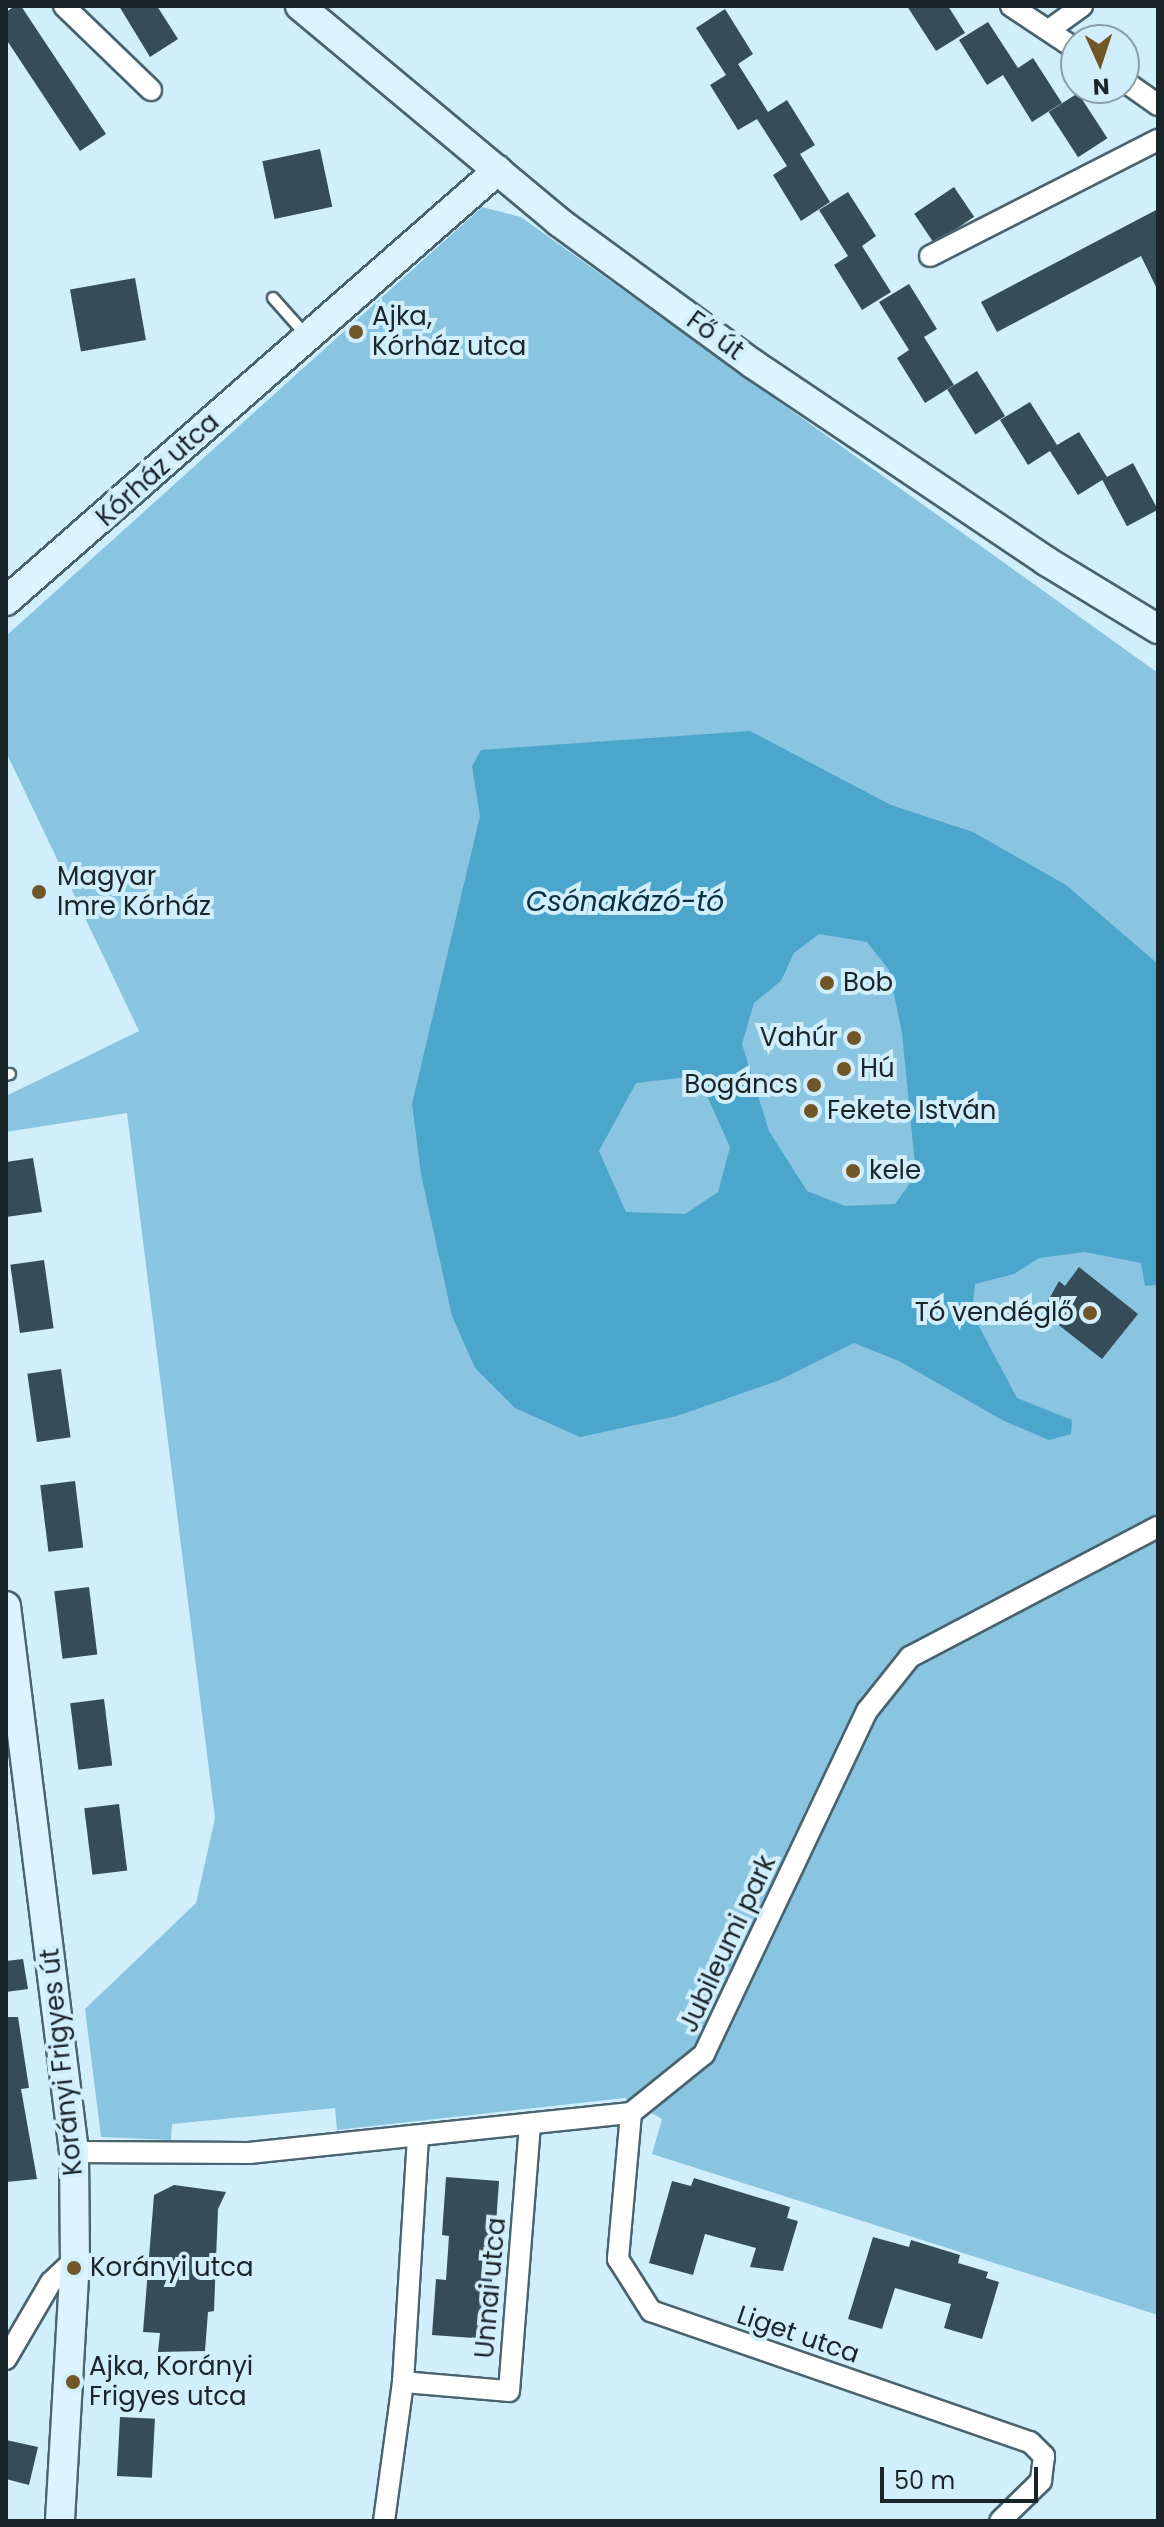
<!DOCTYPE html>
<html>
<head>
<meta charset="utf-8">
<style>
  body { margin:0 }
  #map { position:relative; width:1164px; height:2527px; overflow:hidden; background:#d1eefc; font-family:Poppins,sans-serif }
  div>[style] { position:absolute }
  .green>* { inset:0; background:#89c5e0 }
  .water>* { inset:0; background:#4ca5cb }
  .building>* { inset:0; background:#344d59; transform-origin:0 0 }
  .roads { filter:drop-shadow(2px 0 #49636f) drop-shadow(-2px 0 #49636f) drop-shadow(0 2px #49636f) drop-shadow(0 -2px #49636f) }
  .service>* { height:10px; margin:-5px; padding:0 5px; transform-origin:5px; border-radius:5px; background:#fff }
  .minor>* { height:20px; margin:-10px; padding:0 10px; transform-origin:10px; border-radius:10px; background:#fff }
  .secondary>* { height:28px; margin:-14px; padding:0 14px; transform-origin:14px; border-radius:14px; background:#dbf4ff }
  .dots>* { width:22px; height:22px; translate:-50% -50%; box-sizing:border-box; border:4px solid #d1eefc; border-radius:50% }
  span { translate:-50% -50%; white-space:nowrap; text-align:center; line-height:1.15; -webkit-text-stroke:8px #d1eefc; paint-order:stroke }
  .poi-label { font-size:26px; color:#1a252a }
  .left { translate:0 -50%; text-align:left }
  .right { translate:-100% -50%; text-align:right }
  .street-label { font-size:26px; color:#1a252a }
  .water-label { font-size:28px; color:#073141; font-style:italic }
  .frame { position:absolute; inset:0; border:8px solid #1a252a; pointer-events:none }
  .north { position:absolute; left:1060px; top:24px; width:80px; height:80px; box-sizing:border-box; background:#d1eefc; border:2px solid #889ea8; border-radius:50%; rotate:177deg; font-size:22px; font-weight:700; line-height:32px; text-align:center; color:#1a252a }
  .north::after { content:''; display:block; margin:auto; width:28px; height:36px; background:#715628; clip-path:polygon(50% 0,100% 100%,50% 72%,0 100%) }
  .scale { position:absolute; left:880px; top:2467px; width:158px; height:36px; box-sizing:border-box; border:4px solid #1a252a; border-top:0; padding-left:10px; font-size:24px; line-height:28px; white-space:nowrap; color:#1a252a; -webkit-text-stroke:6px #d1eefc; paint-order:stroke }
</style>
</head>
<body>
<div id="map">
  <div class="green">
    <div style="clip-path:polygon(482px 207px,521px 217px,1158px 673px,1158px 2315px,652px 2154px,662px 2119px,625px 2098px,337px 2130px,335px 2108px,172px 2124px,171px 2140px,101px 2137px,85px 2009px,196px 1903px,215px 1818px,127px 1113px,6px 1132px,6px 1096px,139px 1031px,6px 752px,6px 636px)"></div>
  </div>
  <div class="water">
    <div style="clip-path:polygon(evenodd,750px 731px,891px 805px,973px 832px,1066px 885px,1158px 964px,1158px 1285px,1145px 1286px,1141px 1263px,1085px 1252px,1039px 1258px,1014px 1274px,975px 1284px,972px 1313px,1017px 1398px,1072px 1420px,1071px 1434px,1049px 1440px,1004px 1421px,899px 1361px,854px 1343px,780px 1380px,677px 1416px,580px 1437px,515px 1408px,475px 1368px,452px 1316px,421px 1174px,412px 1104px,480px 816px,472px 766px,481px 750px,750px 731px,819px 934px,867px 942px,889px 970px,902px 1033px,916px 1175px,895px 1204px,845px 1206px,807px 1191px,769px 1131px,742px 1044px,754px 1003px,781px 981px,794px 953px,819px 934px,750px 731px,688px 1077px,708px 1098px,730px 1147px,718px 1192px,685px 1214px,626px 1212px,599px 1151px,636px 1083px,688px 1077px)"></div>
  </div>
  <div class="building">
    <div style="clip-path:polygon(15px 6px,21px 6px,106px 134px,80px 151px,6px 39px,6px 12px)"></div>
    <div style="clip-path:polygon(119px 6px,157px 6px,178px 39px,150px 57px)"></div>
    <div style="clip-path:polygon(907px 6px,948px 6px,965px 33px,936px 51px)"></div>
    <div style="clip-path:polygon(725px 9px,753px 54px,738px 64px,768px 112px,787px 100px,815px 145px,800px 154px,830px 202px,801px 221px,773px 175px,787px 166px,757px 119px,738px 130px,710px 85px,726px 75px,696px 28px)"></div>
    <div style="clip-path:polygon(988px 22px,1018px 68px,1033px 58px,1062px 103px,1032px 122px,1003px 75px,987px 85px,959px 40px)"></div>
    <div style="left:1078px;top:93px;width:54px;height:35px;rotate:57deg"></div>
    <div style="left:320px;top:149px;width:59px;height:59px;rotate:78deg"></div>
    <div style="left:954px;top:187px;width:36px;height:48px;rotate:56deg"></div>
    <div style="clip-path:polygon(848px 192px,876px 236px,862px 246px,891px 292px,862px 310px,834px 265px,848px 256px,819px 210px)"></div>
    <div style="clip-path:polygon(1158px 209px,1158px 291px,1141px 256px,997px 332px,981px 302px)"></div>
    <div style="left:135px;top:278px;width:63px;height:66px;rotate:80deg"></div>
    <div style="clip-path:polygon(909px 284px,937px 329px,924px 337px,954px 385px,925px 403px,897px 358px,909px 350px,879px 302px)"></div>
    <div style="left:977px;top:371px;width:53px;height:35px;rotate:58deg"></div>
    <div style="clip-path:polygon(1030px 402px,1057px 445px,1079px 432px,1107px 477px,1078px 495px,1050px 451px,1028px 465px,1000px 420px)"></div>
    <div style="left:1133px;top:463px;width:53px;height:35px;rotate:62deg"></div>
    <div style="clip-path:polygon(33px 1158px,42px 1212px,6px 1217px,6px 1162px)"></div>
    <div style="left:44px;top:1260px;width:69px;height:34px;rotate:82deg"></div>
    <div style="clip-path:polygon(1079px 1267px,1138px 1314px,1102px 1359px,1042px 1312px,1059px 1281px,1065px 1286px)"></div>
    <div style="left:61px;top:1369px;width:69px;height:34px;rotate:82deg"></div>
    <div style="left:75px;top:1481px;width:67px;height:35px;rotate:83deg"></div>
    <div style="left:89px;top:1587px;width:68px;height:35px;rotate:83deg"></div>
    <div style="left:104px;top:1699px;width:67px;height:34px;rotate:83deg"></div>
    <div style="left:119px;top:1804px;width:67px;height:35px;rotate:83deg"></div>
    <div style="clip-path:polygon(23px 1959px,28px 1989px,6px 1992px,6px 1961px)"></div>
    <div style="clip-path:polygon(6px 2017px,18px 2017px,29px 2088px,21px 2089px,37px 2179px,6px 2182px)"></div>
    <div style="clip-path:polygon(446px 2177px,499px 2181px,488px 2339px,432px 2335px,436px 2279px,446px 2280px,449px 2236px,442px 2235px)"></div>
    <div style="clip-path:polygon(694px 2178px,790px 2207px,787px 2218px,798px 2221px,783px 2271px,750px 2267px,756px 2248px,705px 2234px,693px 2275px,649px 2263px,672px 2181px,691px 2186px)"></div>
    <div style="clip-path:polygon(174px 2185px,226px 2192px,218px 2209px,214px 2311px,208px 2312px,205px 2351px,158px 2352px,160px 2333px,143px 2332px,154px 2195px)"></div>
    <div style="clip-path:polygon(873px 2237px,909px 2247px,911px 2240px,960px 2255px,958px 2263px,988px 2272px,986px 2278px,999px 2282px,982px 2339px,944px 2328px,951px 2304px,895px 2288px,882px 2329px,848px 2319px)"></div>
    <div style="left:120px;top:2417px;width:35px;height:59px;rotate:3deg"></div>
    <div style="clip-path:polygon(6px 2440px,38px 2447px,29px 2485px,6px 2479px)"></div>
  </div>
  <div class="roads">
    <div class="service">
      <div style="left:273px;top:298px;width:50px;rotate:48.3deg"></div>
      <div style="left:6px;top:1075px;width:4px;rotate:-14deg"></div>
    </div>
    <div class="minor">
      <div style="left:64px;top:6px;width:121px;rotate:44deg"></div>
      <div style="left:1011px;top:6px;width:78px;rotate:33.5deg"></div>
      <div style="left:1049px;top:30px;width:41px;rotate:-36deg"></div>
      <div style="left:1124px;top:81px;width:42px;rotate:35.2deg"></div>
      <div style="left:930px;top:256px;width:256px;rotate:-27deg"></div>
      <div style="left:631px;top:2113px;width:147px;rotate:95.1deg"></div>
      <div style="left:618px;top:2259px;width:62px;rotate:57.6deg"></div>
      <div style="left:651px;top:2311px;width:401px;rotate:19.1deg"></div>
      <div style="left:1030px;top:2442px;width:20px;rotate:45deg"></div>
      <div style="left:1044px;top:2456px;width:25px;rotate:97deg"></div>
      <div style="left:1041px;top:2481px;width:57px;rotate:135.7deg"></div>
      <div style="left:74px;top:2152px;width:175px;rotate:0.3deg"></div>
      <div style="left:249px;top:2153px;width:384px;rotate:-6deg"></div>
      <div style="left:631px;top:2113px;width:94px;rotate:-38.9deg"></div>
      <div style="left:704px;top:2054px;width:380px;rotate:-64.6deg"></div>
      <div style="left:867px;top:1711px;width:69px;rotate:-51.5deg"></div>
      <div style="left:910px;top:1657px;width:280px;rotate:-27.7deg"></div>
      <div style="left:6px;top:2359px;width:89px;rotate:-59.7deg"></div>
      <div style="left:51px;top:2282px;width:33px;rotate:-43deg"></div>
      <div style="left:403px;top:2382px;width:106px;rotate:4.9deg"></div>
      <div style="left:509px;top:2391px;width:265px;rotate:-85.5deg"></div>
      <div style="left:384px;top:2521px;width:140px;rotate:-82.2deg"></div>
      <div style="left:403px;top:2382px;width:245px;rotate:-86.5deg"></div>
    </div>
    <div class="secondary">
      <div style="left:300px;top:6px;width:337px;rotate:39.8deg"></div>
      <div style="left:559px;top:222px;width:240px;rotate:36.2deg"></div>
      <div style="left:753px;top:364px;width:353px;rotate:33.9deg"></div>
      <div style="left:1046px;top:561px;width:131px;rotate:31.3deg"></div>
      <div style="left:6px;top:601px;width:654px;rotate:-41.22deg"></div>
      <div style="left:6px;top:1606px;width:550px;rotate:82.9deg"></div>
      <div style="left:74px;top:2152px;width:108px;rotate:89.5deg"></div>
      <div style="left:75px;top:2260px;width:261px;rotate:93.3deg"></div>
    </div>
  </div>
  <div class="dots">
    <div style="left:356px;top:332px;background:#715628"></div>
    <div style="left:39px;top:892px;background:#715628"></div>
    <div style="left:827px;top:983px;background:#715628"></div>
    <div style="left:854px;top:1038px;background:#715628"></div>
    <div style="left:844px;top:1069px;background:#715628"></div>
    <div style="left:814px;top:1085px;background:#715628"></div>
    <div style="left:811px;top:1111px;background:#715628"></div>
    <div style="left:853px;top:1171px;background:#715628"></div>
    <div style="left:1090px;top:1313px;background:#715628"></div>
    <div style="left:74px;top:2268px;background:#715628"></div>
    <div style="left:73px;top:2382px;background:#715628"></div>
  </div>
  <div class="poi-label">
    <span class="left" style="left:372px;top:332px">Ajka,<br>Kórház utca</span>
    <span class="left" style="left:57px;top:892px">Magyar<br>Imre Kórház</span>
    <span class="left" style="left:843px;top:983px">Bob</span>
    <span class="right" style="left:838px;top:1038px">Vahúr</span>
    <span class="left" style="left:860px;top:1069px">Hú</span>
    <span class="right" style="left:798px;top:1085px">Bogáncs</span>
    <span class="left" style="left:827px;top:1111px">Fekete István</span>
    <span class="left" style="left:869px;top:1171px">kele</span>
    <span class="right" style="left:1074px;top:1313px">Tó vendéglő</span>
    <span class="left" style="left:90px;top:2268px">Korányi utca</span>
    <span class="left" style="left:89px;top:2382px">Ajka, Korányi<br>Frigyes utca</span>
  </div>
  <div class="street-label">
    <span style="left:715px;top:336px;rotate:36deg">Fő út</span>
    <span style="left:158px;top:470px;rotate:-42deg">Kórház utca</span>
    <span style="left:728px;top:1944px;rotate:-65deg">Jubileumi park</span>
    <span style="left:62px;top:2062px;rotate:-96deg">Korányi Frigyes út</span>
    <span style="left:491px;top:2288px;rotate:-85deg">Unnai utca</span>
    <span style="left:798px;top:2335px;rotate:19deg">Liget utca</span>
  </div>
  <div class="water-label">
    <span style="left:625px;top:902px">Csónakázó-tó</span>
  </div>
  <div class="frame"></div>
  <div class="north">N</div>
  <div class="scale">50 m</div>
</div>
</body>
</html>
